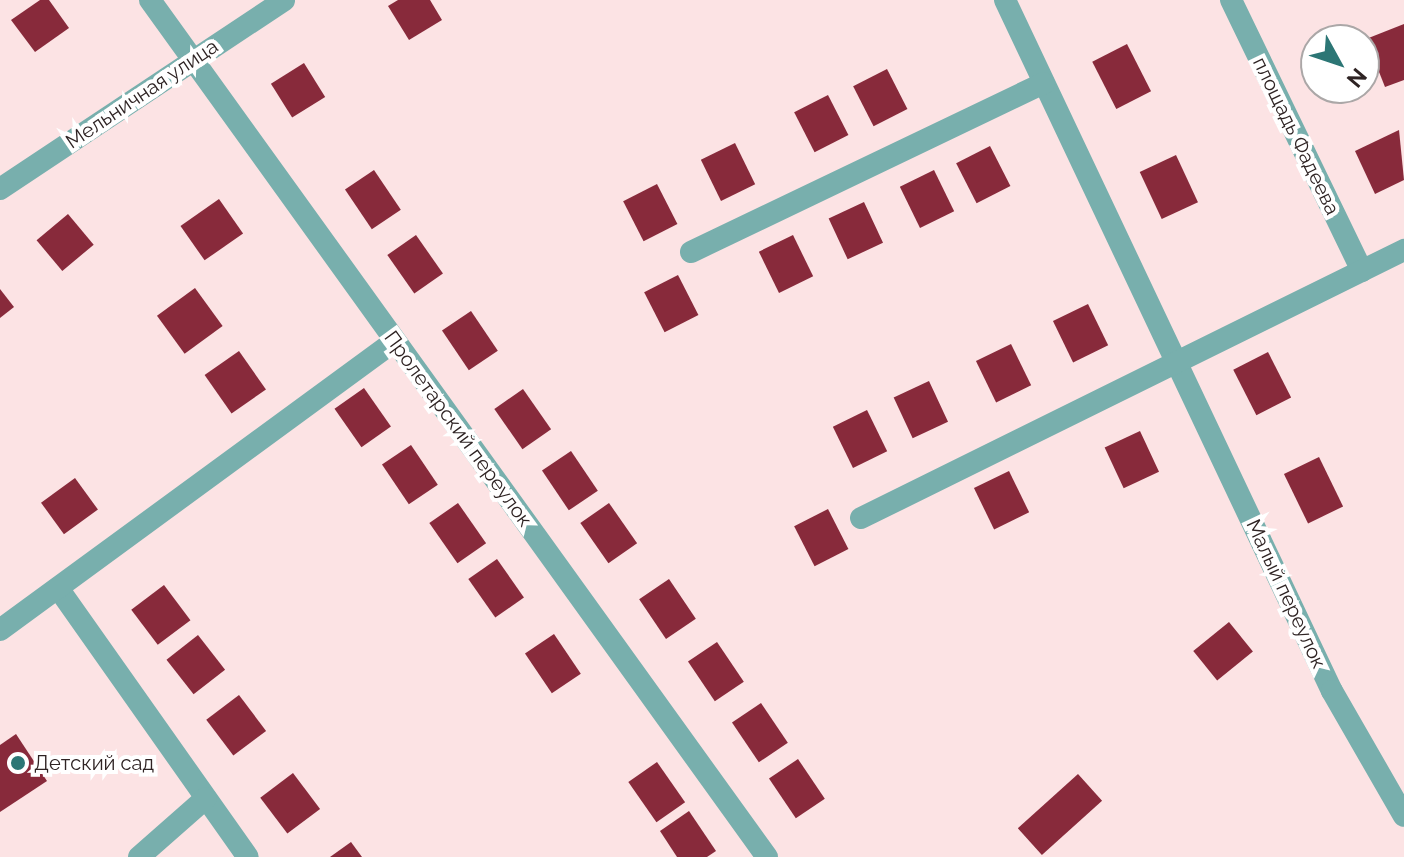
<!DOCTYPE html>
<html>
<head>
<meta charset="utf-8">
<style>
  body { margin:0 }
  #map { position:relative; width:1404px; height:857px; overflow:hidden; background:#fce3e4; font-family:Raleway,sans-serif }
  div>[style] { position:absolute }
  .building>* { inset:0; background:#882a3b; transform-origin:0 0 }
  .minor>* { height:22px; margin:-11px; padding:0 11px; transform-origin:11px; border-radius:11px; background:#78afad }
  .dots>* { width:22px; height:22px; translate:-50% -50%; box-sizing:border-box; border:4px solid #fff; border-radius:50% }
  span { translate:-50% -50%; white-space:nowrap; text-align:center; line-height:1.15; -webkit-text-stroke:8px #fff; paint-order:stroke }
  .street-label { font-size:20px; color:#2e2323 }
  .poi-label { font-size:20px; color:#2e2323 }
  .left { translate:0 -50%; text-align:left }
  .north { position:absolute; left:1300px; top:24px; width:80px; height:80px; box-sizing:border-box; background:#fff; border:2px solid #aba7a7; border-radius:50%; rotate:130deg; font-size:22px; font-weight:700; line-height:32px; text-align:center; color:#2e2323 }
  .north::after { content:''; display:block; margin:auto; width:28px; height:36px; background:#2c7675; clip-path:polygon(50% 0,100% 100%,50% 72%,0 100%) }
</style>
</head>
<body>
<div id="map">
  <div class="building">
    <div style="clip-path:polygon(40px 0,49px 0,69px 28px,35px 52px,11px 20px)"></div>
    <div style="clip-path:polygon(398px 0,430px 0,442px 20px,409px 40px,388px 6px)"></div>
    <div style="clip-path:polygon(1404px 24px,1404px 80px,1385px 87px,1366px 39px)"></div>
    <div style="left:1127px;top:44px;width:53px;height:39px;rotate:63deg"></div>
    <div style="left:304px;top:63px;width:40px;height:39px;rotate:58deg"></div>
    <div style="left:887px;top:69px;width:45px;height:38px;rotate:63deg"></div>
    <div style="left:828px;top:95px;width:45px;height:38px;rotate:63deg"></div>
    <div style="clip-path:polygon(1399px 130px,1404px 180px,1375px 194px,1355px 151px)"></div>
    <div style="left:735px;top:143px;width:46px;height:38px;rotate:64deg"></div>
    <div style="left:990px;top:146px;width:45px;height:38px;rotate:63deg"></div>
    <div style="left:1176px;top:155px;width:52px;height:40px;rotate:65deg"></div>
    <div style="left:374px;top:170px;width:48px;height:35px;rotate:56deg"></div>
    <div style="left:934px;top:170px;width:46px;height:38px;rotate:64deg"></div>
    <div style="left:657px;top:184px;width:45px;height:38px;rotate:63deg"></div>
    <div style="left:219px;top:199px;width:42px;height:47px;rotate:55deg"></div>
    <div style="left:864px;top:202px;width:45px;height:39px;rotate:65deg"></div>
    <div style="left:68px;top:214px;width:40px;height:41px;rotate:50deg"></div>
    <div style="left:416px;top:235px;width:47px;height:35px;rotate:55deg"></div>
    <div style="left:793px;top:235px;width:46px;height:38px;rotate:64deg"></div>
    <div style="left:678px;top:275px;width:45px;height:38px;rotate:63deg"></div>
    <div style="left:195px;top:288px;width:47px;height:47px;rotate:54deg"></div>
    <div style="clip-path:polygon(0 289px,14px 307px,0 318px)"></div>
    <div style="left:1088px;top:304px;width:46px;height:39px;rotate:64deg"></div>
    <div style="left:471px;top:311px;width:48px;height:35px;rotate:56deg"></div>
    <div style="left:1011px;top:344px;width:46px;height:39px;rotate:64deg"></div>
    <div style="left:239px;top:351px;width:47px;height:42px;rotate:55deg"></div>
    <div style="left:1268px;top:352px;width:51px;height:39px;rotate:63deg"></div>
    <div style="left:929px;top:381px;width:45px;height:39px;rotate:65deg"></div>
    <div style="left:364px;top:388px;width:47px;height:36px;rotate:55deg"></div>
    <div style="left:523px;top:389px;width:49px;height:35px;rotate:55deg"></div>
    <div style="left:867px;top:410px;width:46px;height:38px;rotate:64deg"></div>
    <div style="left:1140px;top:431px;width:45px;height:39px;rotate:65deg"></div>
    <div style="left:411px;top:445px;width:48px;height:35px;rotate:56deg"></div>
    <div style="left:571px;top:451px;width:48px;height:35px;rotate:56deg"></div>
    <div style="left:1319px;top:457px;width:55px;height:39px;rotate:64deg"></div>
    <div style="left:1009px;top:471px;width:46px;height:39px;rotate:64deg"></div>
    <div style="left:75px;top:478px;width:39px;height:42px;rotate:54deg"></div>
    <div style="left:458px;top:503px;width:49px;height:35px;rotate:55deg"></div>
    <div style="left:609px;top:503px;width:49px;height:35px;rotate:55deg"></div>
    <div style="left:828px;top:509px;width:45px;height:38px;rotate:63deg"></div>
    <div style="left:497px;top:559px;width:47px;height:35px;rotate:55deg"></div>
    <div style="left:669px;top:579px;width:48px;height:36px;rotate:56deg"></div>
    <div style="left:164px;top:585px;width:44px;height:41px;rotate:53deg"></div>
    <div style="left:1229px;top:622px;width:38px;height:46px;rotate:51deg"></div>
    <div style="left:554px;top:634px;width:48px;height:35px;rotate:56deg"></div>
    <div style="left:198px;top:635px;width:44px;height:40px;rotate:52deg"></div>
    <div style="left:717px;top:642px;width:48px;height:35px;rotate:56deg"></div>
    <div style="left:239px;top:695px;width:45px;height:41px;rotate:53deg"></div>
    <div style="left:761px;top:703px;width:48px;height:35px;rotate:56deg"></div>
    <div style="clip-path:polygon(16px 734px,47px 781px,0 812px,0 745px)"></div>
    <div style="left:798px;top:759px;width:48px;height:35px;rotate:56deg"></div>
    <div style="left:657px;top:762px;width:49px;height:35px;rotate:55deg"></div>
    <div style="left:293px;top:773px;width:45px;height:41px;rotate:53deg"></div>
    <div style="left:1078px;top:774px;width:36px;height:81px;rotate:48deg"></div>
    <div style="clip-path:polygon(689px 811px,716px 851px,707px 857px,677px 857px,660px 831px)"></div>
    <div style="clip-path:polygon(351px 842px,362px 857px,330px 857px)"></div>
  </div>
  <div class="minor">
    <div style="left:150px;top:0;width:1056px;rotate:54.25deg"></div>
    <div style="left:1005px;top:0;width:764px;rotate:64.68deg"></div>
    <div style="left:1332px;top:691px;width:144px;rotate:60.1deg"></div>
    <div style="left:1231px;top:0;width:301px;rotate:64.2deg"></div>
    <div style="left:0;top:189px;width:341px;rotate:-33.6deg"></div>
    <div style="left:691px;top:252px;width:391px;rotate:-25.6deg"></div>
    <div style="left:861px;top:518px;width:606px;rotate:-26.27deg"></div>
    <div style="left:58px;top:588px;width:329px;rotate:54.8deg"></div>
    <div style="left:0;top:630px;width:489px;rotate:-36.2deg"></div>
    <div style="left:139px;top:857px;width:89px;rotate:-41.4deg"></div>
  </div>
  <div class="dots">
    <div style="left:18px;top:763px;background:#2c7675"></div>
  </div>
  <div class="street-label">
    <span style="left:142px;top:94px;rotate:-34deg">Мельничная улица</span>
    <span style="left:1296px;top:136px;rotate:64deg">площадь Фадеева</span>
    <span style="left:458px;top:429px;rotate:54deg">Пролетарский переулок</span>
    <span style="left:1286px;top:594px;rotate:65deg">Малый переулок</span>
  </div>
  <div class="poi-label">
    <span class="left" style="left:34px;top:763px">Детский сад</span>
  </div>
  <div class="north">N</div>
</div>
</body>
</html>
